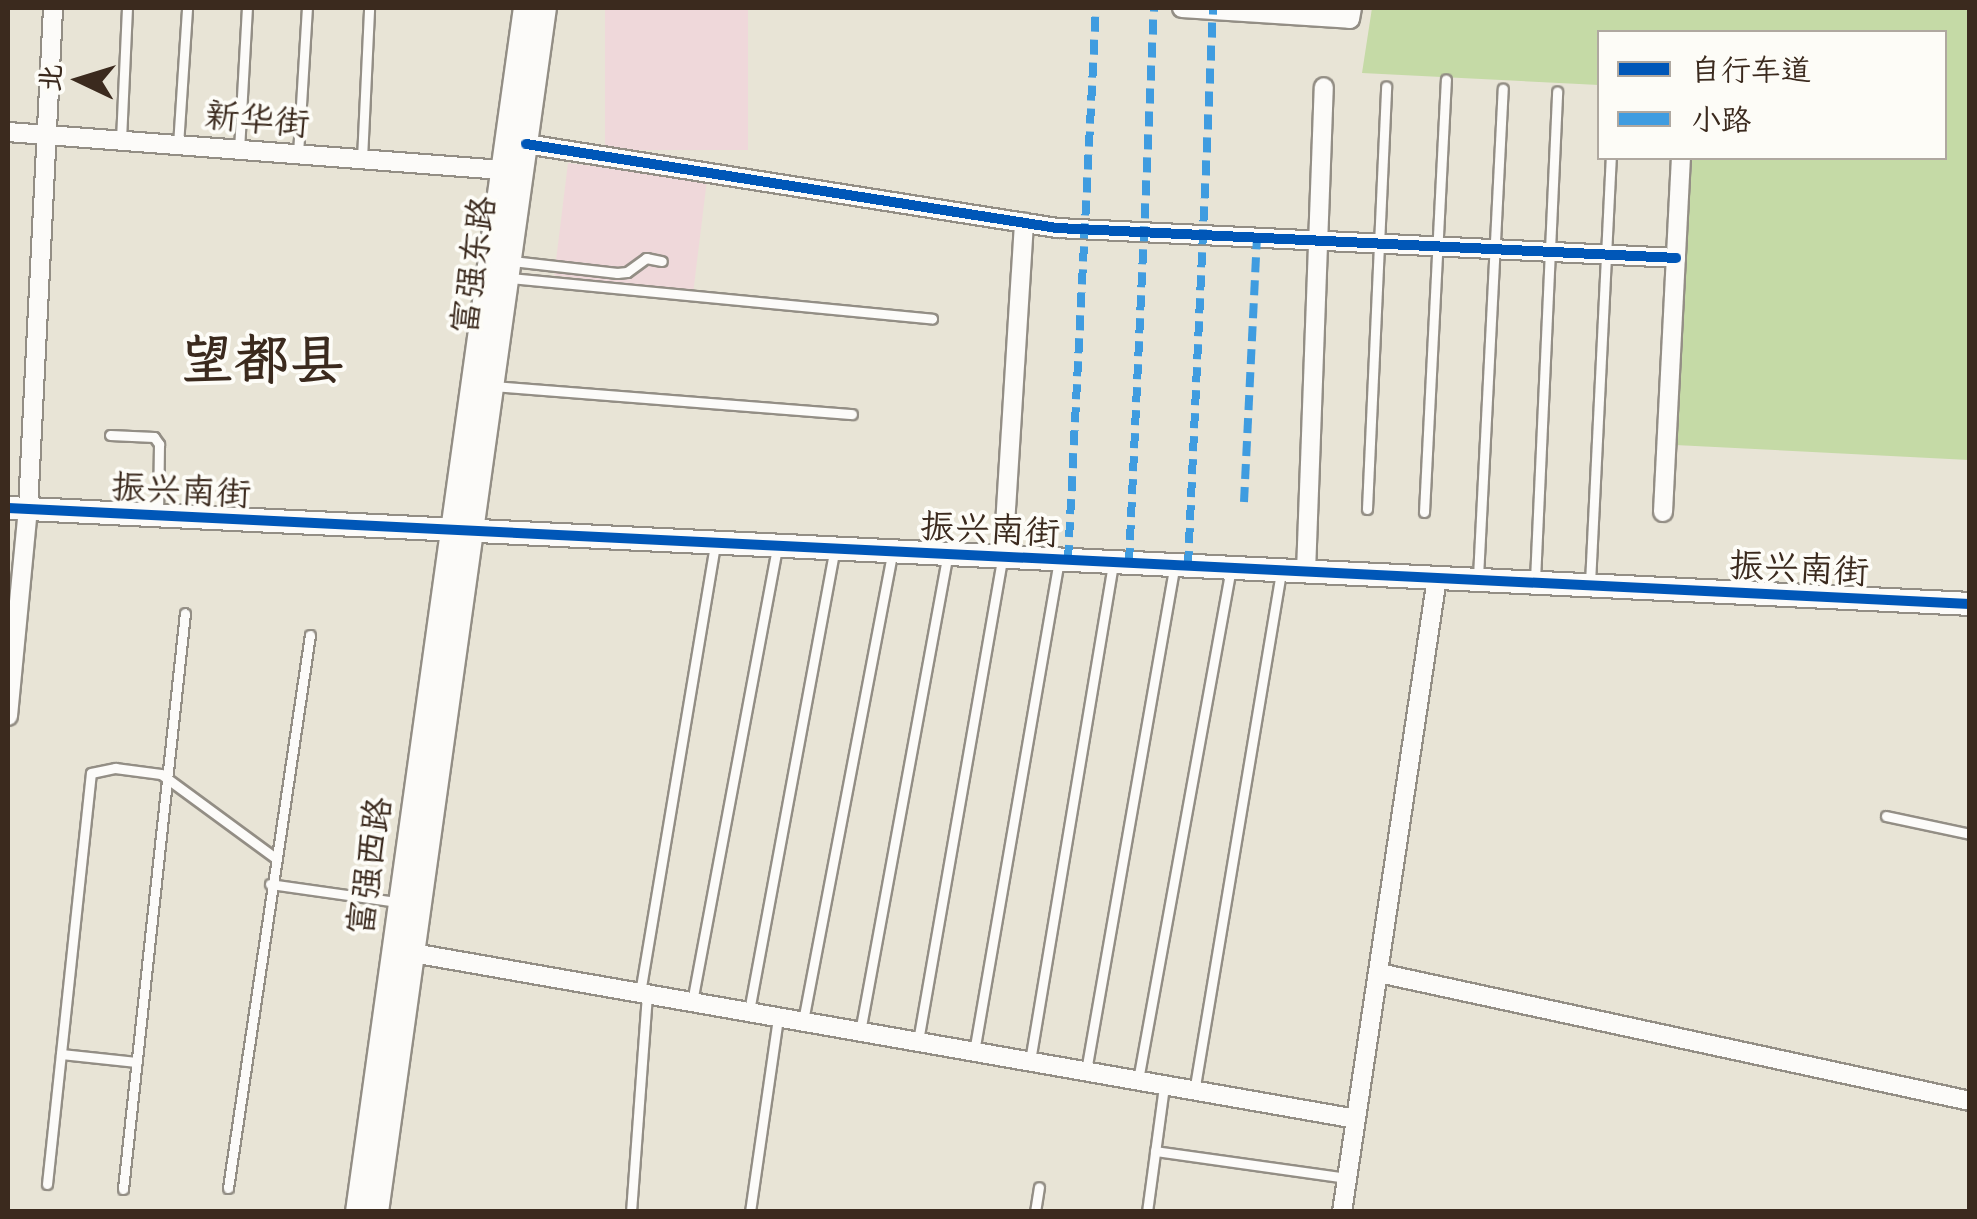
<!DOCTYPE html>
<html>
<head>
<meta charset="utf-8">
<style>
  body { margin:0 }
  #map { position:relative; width:1977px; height:1219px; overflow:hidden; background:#e8e4d6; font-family:"Shantell Sans","LXGW WenKai TC",sans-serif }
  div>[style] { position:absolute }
  .built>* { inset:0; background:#efd8da; transform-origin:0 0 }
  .green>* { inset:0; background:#c5daa6 }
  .roads { filter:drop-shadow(2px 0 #938e85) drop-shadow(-2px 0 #938e85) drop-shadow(0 2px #938e85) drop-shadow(0 -2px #938e85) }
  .lane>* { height:9px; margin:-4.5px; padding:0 4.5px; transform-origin:4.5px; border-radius:4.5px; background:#fcfbf9 }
  .street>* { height:18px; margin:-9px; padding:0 9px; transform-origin:9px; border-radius:9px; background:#fcfbf9 }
  .secondary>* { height:22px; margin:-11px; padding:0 11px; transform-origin:11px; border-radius:11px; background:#fcfbf9 }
  .quiet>* { height:8px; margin-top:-4px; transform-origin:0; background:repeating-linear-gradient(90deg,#3f9ce0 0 15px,transparent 0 23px) }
  .cycleway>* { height:10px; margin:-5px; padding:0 5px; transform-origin:5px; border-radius:5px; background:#0057b8 }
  span { translate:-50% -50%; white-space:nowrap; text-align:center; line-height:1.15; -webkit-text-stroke:8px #fdfcf7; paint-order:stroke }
  .street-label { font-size:35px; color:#3b2a1e }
  .town-label { font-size:55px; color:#3b2a1e; font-weight:700 }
  .frame { position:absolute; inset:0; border:10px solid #3b2a1e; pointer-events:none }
  .legend { position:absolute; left:1597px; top:30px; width:350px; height:130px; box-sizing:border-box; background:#fdfcf7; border:2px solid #afa8a0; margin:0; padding:12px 18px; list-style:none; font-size:30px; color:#3b2a1e }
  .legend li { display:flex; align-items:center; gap:20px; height:50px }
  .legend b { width:50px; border:2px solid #afa8a0 }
  .north { position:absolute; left:30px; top:30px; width:100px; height:100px; -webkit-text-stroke:8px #fdfcf7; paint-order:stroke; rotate:274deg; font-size:28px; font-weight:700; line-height:40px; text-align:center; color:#3b2a1e }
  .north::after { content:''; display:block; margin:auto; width:35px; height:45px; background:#3b2a1e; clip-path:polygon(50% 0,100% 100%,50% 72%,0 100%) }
</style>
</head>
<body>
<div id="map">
  <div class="built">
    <div style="left:605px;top:8px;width:143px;height:142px"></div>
    <div style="left:568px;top:163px;width:140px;height:113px;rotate:7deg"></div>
  </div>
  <div class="green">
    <div style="clip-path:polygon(1372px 8px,1969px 8px,1969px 460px,1675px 445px,1692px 158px,1944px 158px,1944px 32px,1600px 32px,1599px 85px,1362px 73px)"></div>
  </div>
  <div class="roads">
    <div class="lane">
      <div style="left:121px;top:140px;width:132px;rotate:-87.4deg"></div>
      <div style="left:178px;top:145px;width:137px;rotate:-86.2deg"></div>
      <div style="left:239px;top:150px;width:142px;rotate:-86.8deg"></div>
      <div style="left:298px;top:154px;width:146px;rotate:-86.5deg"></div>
      <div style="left:362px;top:159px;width:151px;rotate:-87.3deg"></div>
      <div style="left:512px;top:261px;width:106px;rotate:6.5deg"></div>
      <div style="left:617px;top:273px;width:10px;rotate:-6deg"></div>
      <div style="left:627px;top:272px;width:24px;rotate:-36deg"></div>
      <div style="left:646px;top:258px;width:16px;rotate:11deg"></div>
      <div style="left:510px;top:278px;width:424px;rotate:5.5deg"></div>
      <div style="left:494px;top:386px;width:359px;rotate:4.5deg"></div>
      <div style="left:110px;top:435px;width:44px;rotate:2.6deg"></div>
      <div style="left:154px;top:437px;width:9px;rotate:54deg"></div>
      <div style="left:159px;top:444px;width:69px;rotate:90.8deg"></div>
      <div style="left:1367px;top:509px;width:423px;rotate:-87.4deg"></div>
      <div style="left:1424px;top:512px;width:433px;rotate:-87.1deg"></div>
      <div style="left:1478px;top:577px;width:489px;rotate:-87.1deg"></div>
      <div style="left:1535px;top:580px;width:489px;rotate:-87.4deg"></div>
      <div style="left:1590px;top:583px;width:426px;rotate:-87.2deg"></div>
      <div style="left:1886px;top:816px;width:86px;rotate:12.1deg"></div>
      <div style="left:270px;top:884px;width:128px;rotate:8.1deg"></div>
      <div style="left:640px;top:993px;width:455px;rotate:-80.5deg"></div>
      <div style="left:692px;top:1002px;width:463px;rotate:-79.4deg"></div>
      <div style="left:749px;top:1011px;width:467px;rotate:-79.5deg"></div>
      <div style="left:803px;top:1021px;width:476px;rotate:-79.2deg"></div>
      <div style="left:860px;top:1032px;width:482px;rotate:-79.6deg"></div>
      <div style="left:918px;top:1041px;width:489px;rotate:-80.1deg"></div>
      <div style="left:974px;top:1052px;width:499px;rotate:-80.2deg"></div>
      <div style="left:61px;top:1054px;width:76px;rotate:6deg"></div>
      <div style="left:1030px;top:1061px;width:504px;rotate:-80.52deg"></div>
      <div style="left:1086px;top:1071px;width:510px;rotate:-80.06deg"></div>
      <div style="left:1138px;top:1080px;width:520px;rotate:-79.71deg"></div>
      <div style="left:1194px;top:1092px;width:527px;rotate:-80.5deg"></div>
      <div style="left:1155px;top:1151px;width:193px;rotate:8deg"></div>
      <div style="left:47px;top:1184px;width:413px;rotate:-83.9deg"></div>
      <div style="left:91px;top:773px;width:25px;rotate:-12deg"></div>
      <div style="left:115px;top:768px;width:46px;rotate:7.4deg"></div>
      <div style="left:161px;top:774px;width:140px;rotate:36.3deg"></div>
      <div style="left:228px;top:1188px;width:559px;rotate:-81.57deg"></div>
      <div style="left:123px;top:1189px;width:579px;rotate:-83.86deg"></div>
      <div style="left:631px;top:1212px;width:218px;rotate:-85.8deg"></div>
      <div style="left:750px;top:1212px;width:197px;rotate:-81.8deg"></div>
      <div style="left:1035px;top:1212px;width:25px;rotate:-81deg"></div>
      <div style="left:1147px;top:1212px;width:126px;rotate:-82.3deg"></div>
    </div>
    <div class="street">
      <div style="left:1182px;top:8px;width:168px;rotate:3.7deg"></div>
      <div style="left:1350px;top:19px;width:11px;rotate:-80deg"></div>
      <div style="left:8px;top:132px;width:495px;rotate:4.4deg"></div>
      <div style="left:526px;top:144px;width:538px;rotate:8.99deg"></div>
      <div style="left:1057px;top:228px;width:620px;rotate:2.77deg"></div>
      <div style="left:1663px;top:512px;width:354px;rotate:-87.1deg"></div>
      <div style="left:1003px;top:557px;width:335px;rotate:-86.4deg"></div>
      <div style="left:1306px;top:572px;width:485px;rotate:-87.9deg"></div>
      <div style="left:8px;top:716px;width:208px;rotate:-84.5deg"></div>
      <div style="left:28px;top:509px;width:502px;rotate:-87.14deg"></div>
      <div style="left:413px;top:953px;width:957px;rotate:9.98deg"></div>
      <div style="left:1379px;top:973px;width:605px;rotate:12.22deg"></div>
      <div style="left:1342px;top:1212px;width:641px;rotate:-81.48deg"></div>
    </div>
    <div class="secondary">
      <div style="left:8px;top:508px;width:1964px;rotate:2.8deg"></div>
      <div style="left:357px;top:1212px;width:1216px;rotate:-82.06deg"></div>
      <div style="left:377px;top:1212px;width:1216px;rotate:-82.06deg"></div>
    </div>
  </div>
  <div class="quiet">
    <div style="left:1244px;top:502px;width:264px;rotate:-87.2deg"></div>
    <div style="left:1068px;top:560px;width:553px;rotate:-87.1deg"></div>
    <div style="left:1129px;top:563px;width:556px;rotate:-87.42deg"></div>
    <div style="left:1188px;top:566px;width:557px;rotate:-87.43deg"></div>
  </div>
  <div class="cycleway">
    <div style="left:526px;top:144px;width:538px;rotate:8.99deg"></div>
    <div style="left:1057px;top:228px;width:620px;rotate:2.77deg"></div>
    <div style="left:8px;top:508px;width:1964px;rotate:2.8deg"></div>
  </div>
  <div class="street-label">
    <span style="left:257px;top:119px;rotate:5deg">新华街</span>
    <span style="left:473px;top:265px;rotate:-82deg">富强东路</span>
    <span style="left:181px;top:490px;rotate:3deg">振兴南街</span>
    <span style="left:990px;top:529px;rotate:3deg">振兴南街</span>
    <span style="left:1799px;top:568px;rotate:3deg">振兴南街</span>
    <span style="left:369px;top:866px;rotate:-82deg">富强西路</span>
  </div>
  <div class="town-label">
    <span style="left:262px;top:360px">望都县</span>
  </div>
  <div class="frame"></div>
  <ul class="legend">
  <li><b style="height:12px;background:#0057b8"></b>自行车道</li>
  <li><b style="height:12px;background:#3f9ce0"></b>小路</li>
  </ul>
  <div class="north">北</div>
</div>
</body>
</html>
